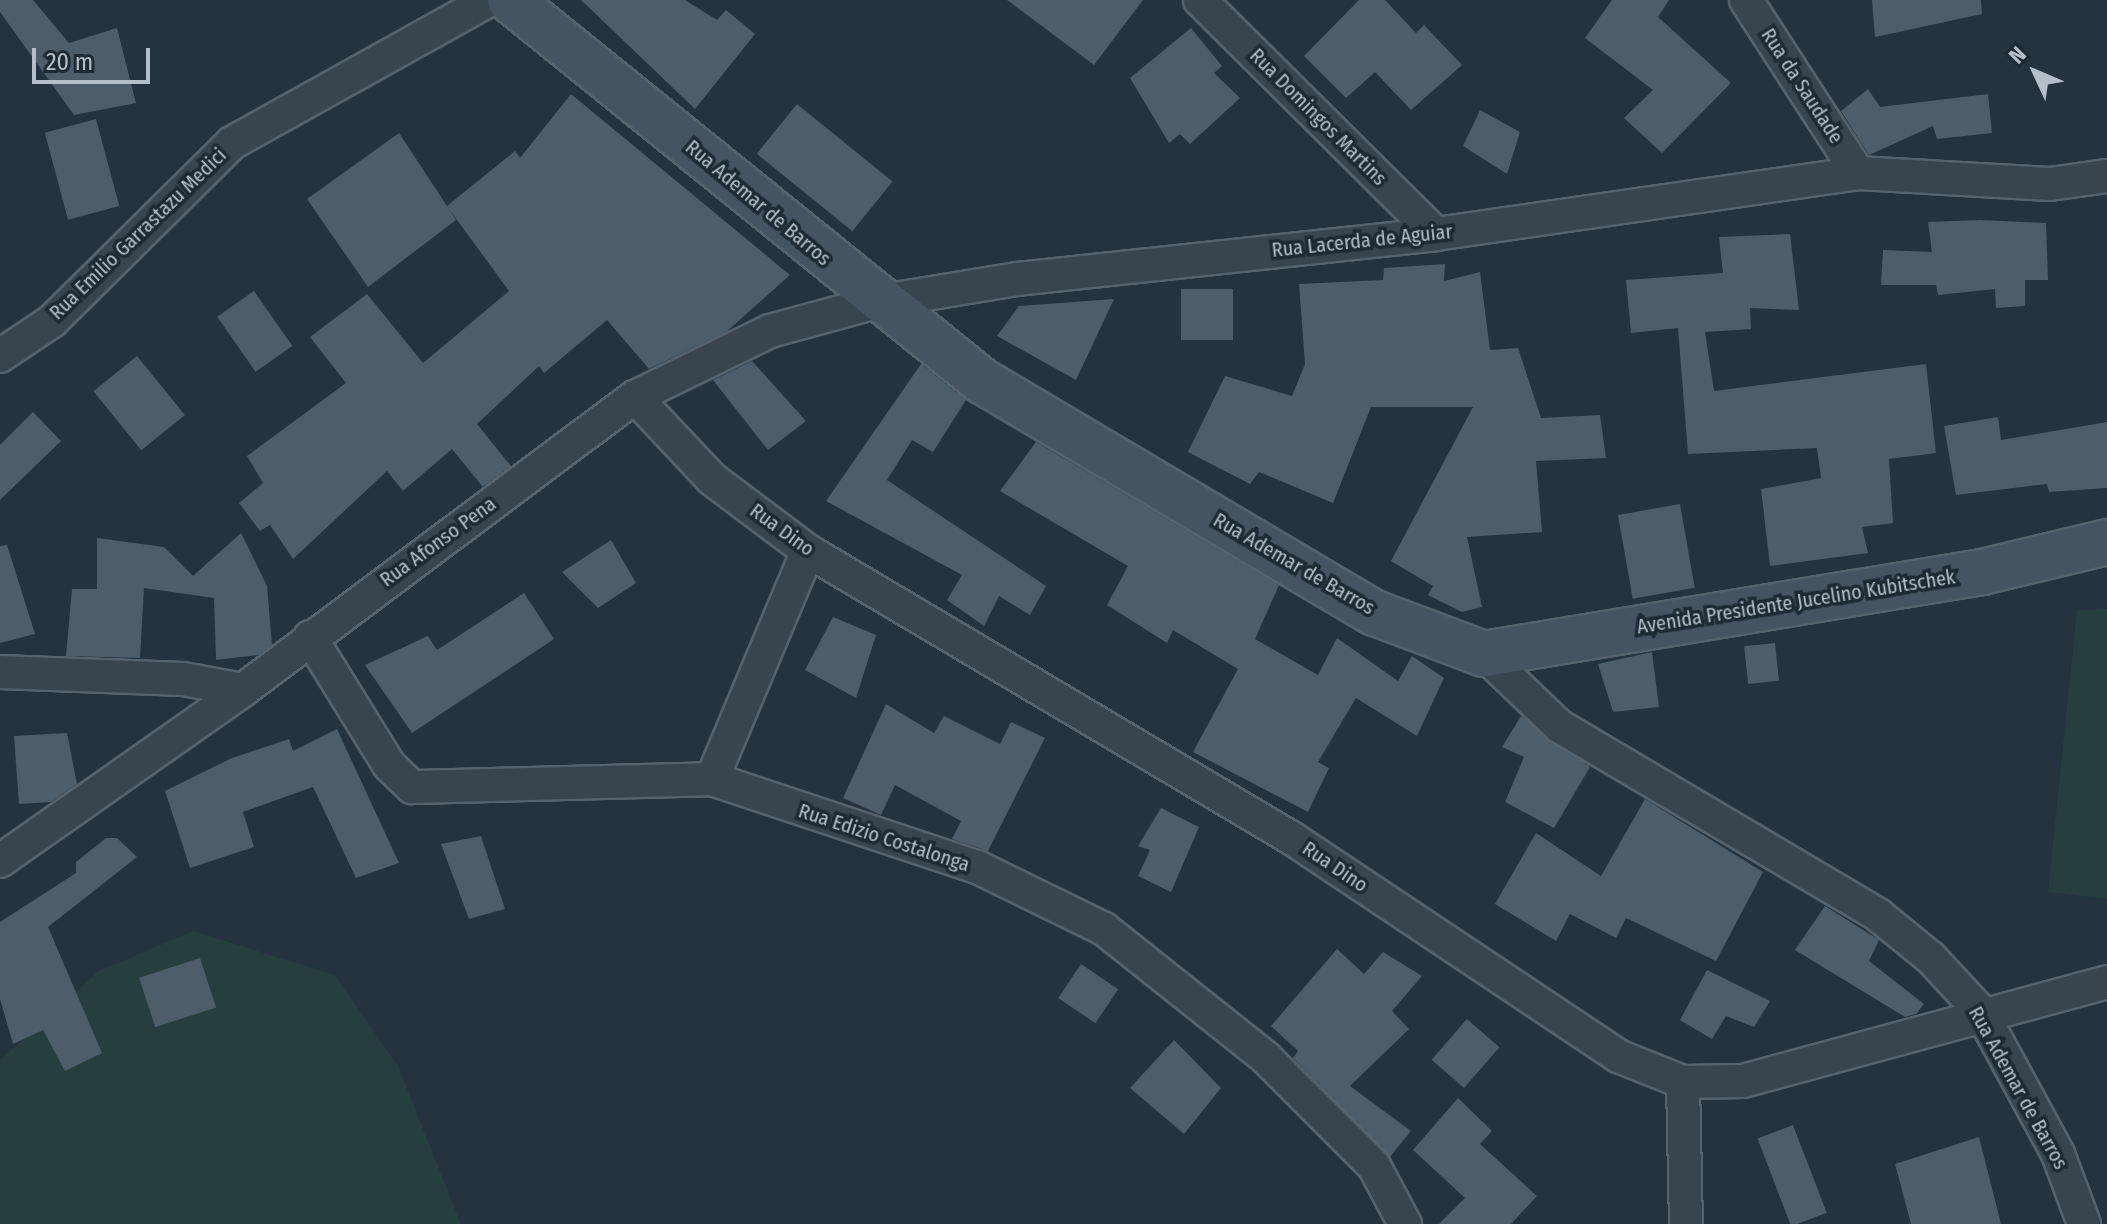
<!DOCTYPE html>
<html>
<head>
<meta charset="utf-8">
<style>
  body { margin:0 }
  #map { position:relative; width:2107px; height:1224px; overflow:hidden; background:#24333e; font-family:"Fira Sans Condensed",sans-serif }
  div>[style] { position:absolute }
  .green>* { inset:0; background:#263f3e }
  .building>* { inset:0; background:#4d5d69; transform-origin:0 0 }
  .roads { filter:drop-shadow(2px 0 #56626c) drop-shadow(-2px 0 #56626c) drop-shadow(0 2px #56626c) drop-shadow(0 -2px #56626c) }
  .street>* { height:32px; margin:-16px; padding:0 16px; transform-origin:16px; border-radius:16px; background:#38454e }
  .secondary>* { height:44px; margin:-22px; padding:0 22px; transform-origin:22px; border-radius:22px; background:#465461 }
  span { translate:-50% -50%; white-space:nowrap; text-align:center; line-height:1.15; -webkit-text-stroke:7px #1d2a33; paint-order:stroke }
  .street-label { font-size:20px; color:#b4bfc9 }
  .north { position:absolute; left:1995px; top:32px; width:80px; height:80px; -webkit-text-stroke:6px #1d2a33; paint-order:stroke; rotate:314deg; font-size:22px; font-weight:700; line-height:32px; text-align:center; color:#b4bfc9 }
  .north::after { content:''; display:block; margin:auto; width:28px; height:36px; background:#b4bfc9; clip-path:polygon(50% 0,100% 100%,50% 72%,0 100%) }
  .scale { position:absolute; left:32px; top:48px; width:118px; height:36px; box-sizing:border-box; border:4px solid #b4bfc9; border-top:0; padding-left:10px; font-size:24px; line-height:28px; white-space:nowrap; color:#b4bfc9; -webkit-text-stroke:6px #1d2a33; paint-order:stroke }
</style>
</head>
<body>
<div id="map">
  <div class="green">
    <div style="clip-path:polygon(2107px 609px,2107px 899px,2048px 892px,2077px 610px)"></div>
    <div style="clip-path:polygon(193px 931px,335px 975px,398px 1066px,461px 1224px,0 1224px,0 1060px,99px 971px)"></div>
  </div>
  <div class="building">
    <div style="clip-path:polygon(0 0,33px 0,69px 43px,117px 28px,136px 103px,74px 115px,0 12px)"></div>
    <div style="clip-path:polygon(581px 0,685px 0,717px 20px,726px 10px,755px 34px,695px 109px)"></div>
    <div style="clip-path:polygon(1007px 0,1143px 0,1094px 65px)"></div>
    <div style="clip-path:polygon(1359px 0,1385px 0,1416px 33px,1424px 25px,1462px 65px,1411px 110px,1375px 72px,1346px 98px,1304px 56px)"></div>
    <div style="clip-path:polygon(1612px 0,1669px 0,1658px 17px,1731px 83px,1662px 153px,1624px 118px,1653px 90px,1585px 38px)"></div>
    <div style="clip-path:polygon(1872px 0,1981px 0,1982px 14px,1875px 37px)"></div>
    <div style="clip-path:polygon(1191px 28px,1222px 66px,1214px 73px,1240px 98px,1190px 144px,1180px 134px,1169px 143px,1130px 78px)"></div>
    <div style="clip-path:polygon(1868px 89px,1880px 107px,1988px 94px,1992px 133px,1937px 139px,1933px 126px,1869px 155px,1841px 111px)"></div>
    <div style="clip-path:polygon(571px 94px,790px 275px,726px 332px,649px 369px,607px 320px,544px 373px,539px 366px,477px 424px,511px 466px,483px 487px,452px 449px,403px 491px,387px 471px,293px 559px,270px 525px,260px 531px,239px 503px,263px 483px,247px 456px,346px 383px,310px 337px,367px 294px,423px 363px,509px 291px,449px 209px,456px 220px,368px 287px,307px 199px,399px 133px,447px 206px,515px 151px,520px 158px)"></div>
    <div style="left:797px;top:104px;width:123px;height:64px;rotate:39deg"></div>
    <div style="clip-path:polygon(1480px 110px,1520px 132px,1507px 174px,1463px 146px)"></div>
    <div style="left:96px;top:119px;width:90px;height:53px;rotate:75deg"></div>
    <div style="clip-path:polygon(1980px 220px,2046px 223px,2048px 280px,2025px 280px,2025px 306px,1996px 308px,1995px 289px,1938px 295px,1936px 285px,1881px 285px,1883px 250px,1932px 252px,1928px 222px)"></div>
    <div style="clip-path:polygon(1790px 234px,1799px 310px,1750px 308px,1751px 329px,1705px 332px,1714px 391px,1926px 364px,1936px 453px,1889px 459px,1893px 523px,1862px 527px,1868px 553px,1770px 566px,1761px 489px,1821px 478px,1817px 448px,1688px 454px,1678px 328px,1631px 333px,1626px 280px,1723px 273px,1719px 237px)"></div>
    <div style="clip-path:polygon(1445px 264px,1444px 281px,1480px 272px,1490px 350px,1518px 348px,1541px 418px,1600px 415px,1606px 458px,1536px 461px,1542px 532px,1467px 537px,1482px 607px,1462px 612px,1428px 595px,1433px 586px,1391px 561px,1473px 407px,1371px 407px,1333px 503px,1259px 472px,1250px 484px,1188px 452px,1225px 376px,1292px 396px,1305px 364px,1299px 284px,1383px 280px,1384px 268px)"></div>
    <div style="left:1181px;top:289px;width:52px;height:51px"></div>
    <div style="left:254px;top:291px;width:67px;height:45px;rotate:55deg"></div>
    <div style="clip-path:polygon(1114px 299px,1076px 380px,997px 336px,1019px 306px)"></div>
    <div style="left:137px;top:356px;width:76px;height:56px;rotate:51deg"></div>
    <div style="clip-path:polygon(752px 361px,806px 421px,768px 450px,713px 380px)"></div>
    <div style="clip-path:polygon(921px 364px,966px 400px,933px 452px,912px 440px,887px 480px,1046px 586px,1030px 615px,999px 596px,984px 626px,947px 600px,962px 575px,826px 501px)"></div>
    <div style="clip-path:polygon(33px 412px,61px 441px,0 500px,0 445px)"></div>
    <div style="clip-path:polygon(1998px 417px,2001px 440px,2107px 422px,2107px 488px,2049px 492px,2047px 484px,1956px 495px,1944px 426px)"></div>
    <div style="clip-path:polygon(1036px 442px,1279px 585px,1255px 639px,1318px 675px,1337px 638px,1398px 681px,1412px 656px,1444px 678px,1417px 736px,1356px 698px,1318px 762px,1329px 768px,1308px 812px,1193px 752px,1238px 669px,1173px 630px,1167px 643px,1107px 605px,1128px 566px,1000px 491px)"></div>
    <div style="left:1680px;top:504px;width:85px;height:63px;rotate:80deg"></div>
    <div style="clip-path:polygon(241px 533px,267px 586px,272px 645px,258px 655px,216px 660px,214px 598px,144px 588px,140px 658px,66px 656px,72px 589px,97px 589px,97px 538px,164px 547px,193px 576px)"></div>
    <div style="clip-path:polygon(611px 540px,636px 583px,598px 608px,562px 572px)"></div>
    <div style="clip-path:polygon(7px 545px,35px 634px,0 643px,0 546px)"></div>
    <div style="clip-path:polygon(524px 593px,554px 639px,412px 733px,365px 665px,428px 636px,437px 650px)"></div>
    <div style="clip-path:polygon(833px 617px,876px 635px,856px 698px,805px 670px)"></div>
    <div style="left:1775px;top:643px;width:38px;height:31px;rotate:84deg"></div>
    <div style="clip-path:polygon(1652px 652px,1659px 707px,1613px 712px,1598px 664px)"></div>
    <div style="clip-path:polygon(886px 704px,934px 733px,944px 716px,1000px 744px,1011px 722px,1045px 738px,988px 851px,952px 839px,961px 821px,895px 785px,881px 815px,843px 798px)"></div>
    <div style="clip-path:polygon(1521px 716px,1590px 767px,1554px 828px,1505px 802px,1524px 757px,1502px 747px)"></div>
    <div style="clip-path:polygon(337px 729px,399px 863px,356px 878px,313px 787px,243px 812px,254px 847px,190px 868px,165px 791px,232px 758px,289px 739px,293px 751px)"></div>
    <div style="clip-path:polygon(67px 733px,77px 784px,51px 802px,19px 804px,14px 736px)"></div>
    <div style="clip-path:polygon(1645px 799px,1763px 872px,1716px 961px,1626px 918px,1616px 938px,1570px 914px,1556px 941px,1495px 904px,1536px 833px,1601px 876px)"></div>
    <div style="clip-path:polygon(1161px 808px,1199px 827px,1171px 892px,1138px 876px,1150px 850px,1138px 846px)"></div>
    <div style="clip-path:polygon(481px 836px,505px 909px,469px 919px,441px 844px)"></div>
    <div style="clip-path:polygon(106px 838px,117px 838px,137px 857px,48px 927px,102px 1053px,65px 1071px,43px 1030px,13px 1044px,0 999px,0 922px,76px 873px,76px 862px)"></div>
    <div style="clip-path:polygon(1825px 906px,1879px 940px,1869px 961px,1924px 1004px,1916px 1014px,1905px 1017px,1795px 950px)"></div>
    <div style="clip-path:polygon(1337px 949px,1364px 974px,1383px 952px,1422px 976px,1392px 1011px,1409px 1029px,1350px 1086px,1411px 1131px,1390px 1157px,1293px 1058px,1298px 1051px,1271px 1026px)"></div>
    <div style="left:200px;top:958px;width:52px;height:64px;rotate:72deg"></div>
    <div style="left:1081px;top:964px;width:45px;height:41px;rotate:34deg"></div>
    <div style="clip-path:polygon(1707px 970px,1770px 1001px,1754px 1027px,1726px 1016px,1712px 1039px,1680px 1020px)"></div>
    <div style="left:1467px;top:1019px;width:43px;height:54px;rotate:41deg"></div>
    <div style="clip-path:polygon(1174px 1040px,1221px 1088px,1184px 1134px,1130px 1088px)"></div>
    <div style="clip-path:polygon(1458px 1098px,1492px 1131px,1480px 1144px,1537px 1196px,1511px 1224px,1439px 1224px,1465px 1198px,1413px 1150px)"></div>
    <div style="left:1793px;top:1125px;width:94px;height:38px;rotate:69deg"></div>
    <div style="clip-path:polygon(1979px 1137px,2001px 1224px,1911px 1224px,1895px 1164px)"></div>
  </div>
  <div class="roads">
    <div class="street">
      <div style="left:1200px;top:0;width:332px;rotate:44.8deg"></div>
      <div style="left:1746px;top:0;width:206px;rotate:57.1deg"></div>
      <div style="left:0;top:356px;width:63px;rotate:-33.9deg"></div>
      <div style="left:52px;top:321px;width:253px;rotate:-44.7deg"></div>
      <div style="left:232px;top:143px;width:294px;rotate:-29.1deg"></div>
      <div style="left:635px;top:397px;width:112px;rotate:46.8deg"></div>
      <div style="left:712px;top:479px;width:120px;rotate:36.9deg"></div>
      <div style="left:808px;top:551px;width:564px;rotate:30.7deg"></div>
      <div style="left:1293px;top:839px;width:391px;rotate:33.7deg"></div>
      <div style="left:1618px;top:1056px;width:70px;rotate:21.8deg"></div>
      <div style="left:1683px;top:1082px;width:60px;rotate:-1deg"></div>
      <div style="left:1743px;top:1081px;width:377px;rotate:-15.2deg"></div>
      <div style="left:310px;top:637px;width:150px;rotate:58.3deg"></div>
      <div style="left:389px;top:765px;width:32px;rotate:44deg"></div>
      <div style="left:412px;top:787px;width:300px;rotate:-1.5deg"></div>
      <div style="left:712px;top:779px;width:279px;rotate:18.4deg"></div>
      <div style="left:977px;top:867px;width:141px;rotate:26deg"></div>
      <div style="left:1104px;top:929px;width:207px;rotate:38.5deg"></div>
      <div style="left:1266px;top:1058px;width:153px;rotate:45deg"></div>
      <div style="left:1374px;top:1166px;width:66px;rotate:61.9deg"></div>
      <div style="left:1484px;top:654px;width:104px;rotate:43.8deg"></div>
      <div style="left:1559px;top:726px;width:371px;rotate:30.6deg"></div>
      <div style="left:1878px;top:915px;width:68px;rotate:39.1deg"></div>
      <div style="left:1931px;top:958px;width:74px;rotate:47.2deg"></div>
      <div style="left:1981px;top:1012px;width:162px;rotate:61.5deg"></div>
      <div style="left:2058px;top:1154px;width:75px;rotate:69.6deg"></div>
      <div style="left:0;top:672px;width:183px;rotate:2.2deg"></div>
      <div style="left:183px;top:679px;width:61px;rotate:10.4deg"></div>
      <div style="left:712px;top:779px;width:247px;rotate:-67.2deg"></div>
      <div style="left:0;top:861px;width:297px;rotate:-35.1deg"></div>
      <div style="left:243px;top:690px;width:489px;rotate:-36.8deg"></div>
      <div style="left:635px;top:397px;width:150px;rotate:-26.1deg"></div>
      <div style="left:770px;top:331px;width:111px;rotate:-15.2deg"></div>
      <div style="left:877px;top:302px;width:143px;rotate:-9.3deg"></div>
      <div style="left:1018px;top:279px;width:420px;rotate:-6.1deg"></div>
      <div style="left:1436px;top:234px;width:426px;rotate:-8.2deg"></div>
      <div style="left:1858px;top:173px;width:192px;rotate:3.3deg"></div>
      <div style="left:2050px;top:184px;width:58px;rotate:-8deg"></div>
      <div style="left:1683px;top:1082px;width:142px;rotate:88.8deg"></div>
    </div>
    <div class="secondary">
      <div style="left:510px;top:0;width:607px;rotate:38.91deg"></div>
      <div style="left:982px;top:381px;width:456px;rotate:30.6deg"></div>
      <div style="left:1375px;top:613px;width:116px;rotate:20.6deg"></div>
      <div style="left:1484px;top:654px;width:505px;rotate:-9.35deg"></div>
      <div style="left:1982px;top:572px;width:129px;rotate:-13.5deg"></div>
    </div>
  </div>
  <div class="street-label">
    <span style="left:1802px;top:86px;rotate:57deg">Rua da Saudade</span>
    <span style="left:1318px;top:117px;rotate:45deg">Rua Domingos Martins</span>
    <span style="left:758px;top:203px;rotate:40deg">Rua Ademar de Barros</span>
    <span style="left:138px;top:234px;rotate:-44deg">Rua Emilio Garrastazu Medici</span>
    <span style="left:1362px;top:241px;rotate:-6deg">Rua Lacerda de Aguiar</span>
    <span style="left:782px;top:530px;rotate:36deg">Rua Dino</span>
    <span style="left:438px;top:542px;rotate:-36deg">Rua Afonso Pena</span>
    <span style="left:1294px;top:564px;rotate:30deg">Rua Ademar de Barros</span>
    <span style="left:1796px;top:602px;rotate:-9deg">Avenida Presidente Jucelino Kubitschek</span>
    <span style="left:884px;top:838px;rotate:18deg">Rua Edizio Costalonga</span>
    <span style="left:1335px;top:867px;rotate:34deg">Rua Dino</span>
    <span style="left:2018px;top:1088px;rotate:61deg">Rua Ademar de Barros</span>
  </div>
  <div class="north">N</div>
  <div class="scale">20 m</div>
</div>
</body>
</html>
